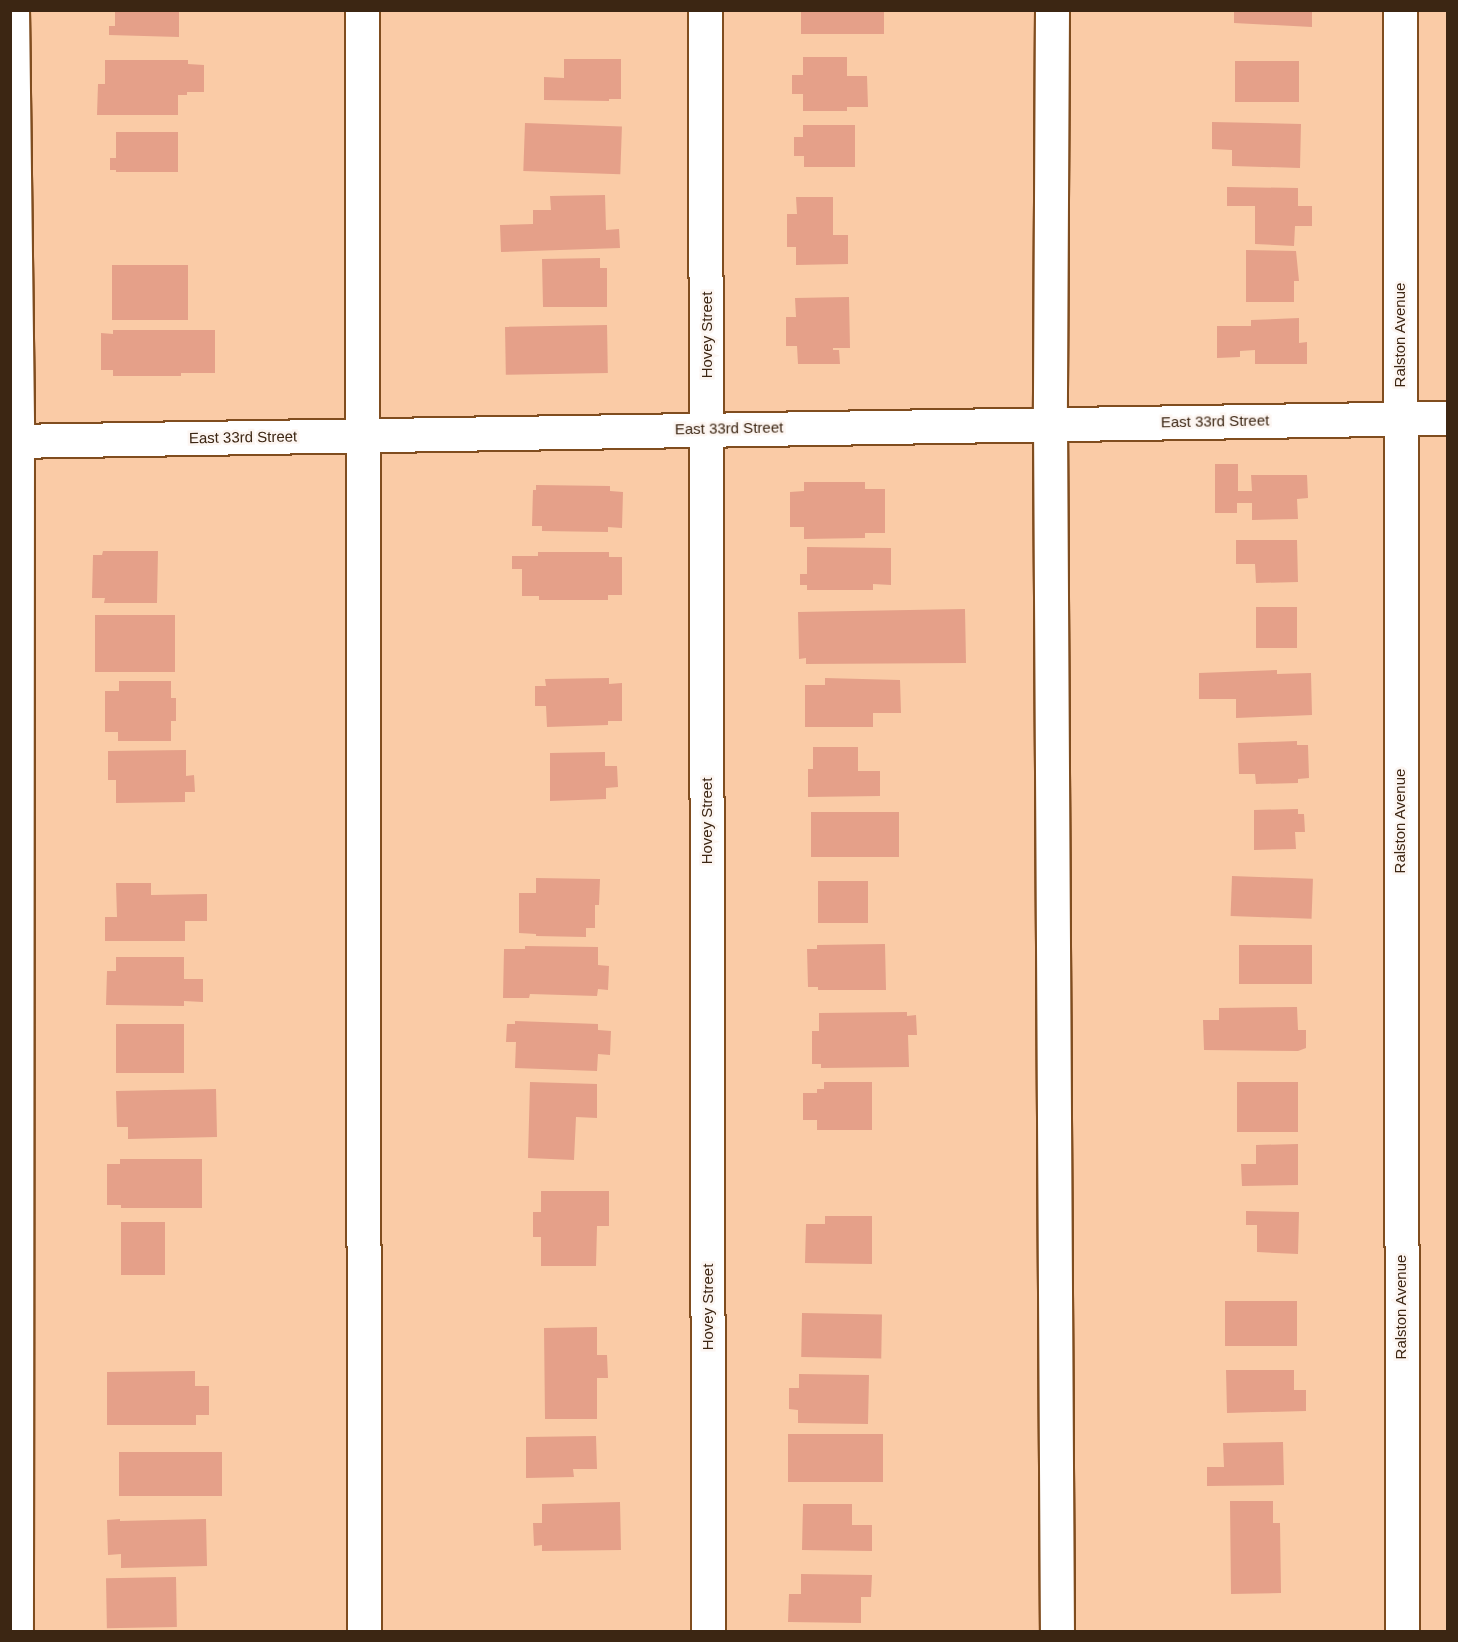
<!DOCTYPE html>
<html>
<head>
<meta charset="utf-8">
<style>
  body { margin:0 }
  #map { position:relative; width:1458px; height:1642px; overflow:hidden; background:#facba6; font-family:Arial,sans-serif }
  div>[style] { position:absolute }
  .building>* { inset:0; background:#e5a089; transform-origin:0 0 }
  .roads { filter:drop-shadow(2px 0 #804d1f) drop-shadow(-2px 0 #804d1f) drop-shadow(0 2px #804d1f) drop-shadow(0 -2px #804d1f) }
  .minor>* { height:33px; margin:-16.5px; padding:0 16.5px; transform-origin:16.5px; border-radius:16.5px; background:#fff }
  span { translate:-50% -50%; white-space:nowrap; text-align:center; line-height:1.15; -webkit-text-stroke:5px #fcf5f1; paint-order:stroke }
  .street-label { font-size:15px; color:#3c2613 }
  .frame { position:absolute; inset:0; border:12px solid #3c2613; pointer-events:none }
</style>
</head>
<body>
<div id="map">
  <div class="building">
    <div style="clip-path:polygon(115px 10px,179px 10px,179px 37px,109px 35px,109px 26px,115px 26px)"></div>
    <div style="left:801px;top:10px;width:83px;height:24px"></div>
    <div style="clip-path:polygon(1234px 10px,1312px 10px,1312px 27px,1234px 23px)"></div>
    <div style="clip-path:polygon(803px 57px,847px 57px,847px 76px,867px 76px,868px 107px,847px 107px,847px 111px,803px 111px,803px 94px,792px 94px,792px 75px,803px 75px)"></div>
    <div style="clip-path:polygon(564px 59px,621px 59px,621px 99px,609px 99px,609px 101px,544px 100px,544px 77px,564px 78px)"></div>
    <div style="clip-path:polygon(105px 60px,188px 60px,188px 64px,204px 65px,204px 92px,187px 92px,187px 95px,178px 95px,178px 115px,97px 115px,98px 84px,105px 84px)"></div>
    <div style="left:1235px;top:61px;width:64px;height:41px"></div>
    <div style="clip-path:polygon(1212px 122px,1301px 124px,1300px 168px,1232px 166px,1232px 150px,1212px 149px)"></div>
    <div style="left:525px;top:123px;width:97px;height:48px;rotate:2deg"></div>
    <div style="clip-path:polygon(803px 125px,855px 125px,855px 167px,804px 167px,804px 156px,794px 156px,794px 137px,803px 137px)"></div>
    <div style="clip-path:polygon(116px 132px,178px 132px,178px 172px,116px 172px,116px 170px,110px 170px,110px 158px,116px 158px)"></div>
    <div style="clip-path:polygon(1227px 187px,1298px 188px,1298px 206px,1312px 206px,1312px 226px,1295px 226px,1294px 246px,1255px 244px,1255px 206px,1227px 206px)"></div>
    <div style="clip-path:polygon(605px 195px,606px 230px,619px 229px,620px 248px,501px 252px,500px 225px,533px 224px,533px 210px,551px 210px,550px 196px)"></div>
    <div style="clip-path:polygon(796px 197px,833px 197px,833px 235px,848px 235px,848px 264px,796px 265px,796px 247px,787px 247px,787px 214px,797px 214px)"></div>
    <div style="clip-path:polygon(1246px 250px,1296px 251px,1299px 281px,1294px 281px,1294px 302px,1246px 302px)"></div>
    <div style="clip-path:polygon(600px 258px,600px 268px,607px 268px,607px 307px,543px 307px,542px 259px)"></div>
    <div style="left:112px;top:265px;width:76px;height:55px"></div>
    <div style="clip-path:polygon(849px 297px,850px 348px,833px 348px,833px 350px,839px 350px,840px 364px,798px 364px,797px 346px,786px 346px,786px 317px,796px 317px,795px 298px)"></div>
    <div style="clip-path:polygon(1299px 318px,1299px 343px,1307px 342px,1307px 364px,1255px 364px,1255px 350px,1240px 351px,1240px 357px,1217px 358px,1217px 326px,1251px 326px,1251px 320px)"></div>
    <div style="left:607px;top:325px;width:48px;height:102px;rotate:89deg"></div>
    <div style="clip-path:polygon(113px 330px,215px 330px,215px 373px,181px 373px,181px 376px,113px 376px,113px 370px,101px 370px,101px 333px,113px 334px)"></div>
    <div style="clip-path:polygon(1215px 464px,1238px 464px,1238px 491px,1252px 491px,1251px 475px,1307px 475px,1308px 498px,1297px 499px,1298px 519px,1252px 520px,1252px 503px,1237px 503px,1237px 513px,1215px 513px)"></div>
    <div style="clip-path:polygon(804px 482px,865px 482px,865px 489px,885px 489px,885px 533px,865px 533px,865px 538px,804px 539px,804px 527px,790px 527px,790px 492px,804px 491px)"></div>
    <div style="clip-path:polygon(536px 485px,610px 486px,610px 491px,623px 492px,622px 528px,608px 527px,608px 532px,542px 531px,542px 526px,532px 526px,533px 490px,536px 490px)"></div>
    <div style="clip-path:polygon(1236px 540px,1297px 540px,1298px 582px,1256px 583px,1255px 564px,1236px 564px)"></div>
    <div style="clip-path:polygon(807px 547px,891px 548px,891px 585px,873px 584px,873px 590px,807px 590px,807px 585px,800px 585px,800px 574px,807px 574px)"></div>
    <div style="clip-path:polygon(103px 551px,158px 551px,157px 603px,104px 603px,105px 598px,92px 598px,93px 555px,102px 555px)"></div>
    <div style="clip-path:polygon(538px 552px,609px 552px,609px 557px,622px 557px,622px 595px,608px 595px,608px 600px,539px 600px,539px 596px,522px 596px,522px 569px,512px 569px,512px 556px,538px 556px)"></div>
    <div style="left:1256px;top:607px;width:41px;height:41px"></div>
    <div style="clip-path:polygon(965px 609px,966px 663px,806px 664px,806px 658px,799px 659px,798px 612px)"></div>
    <div style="left:95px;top:615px;width:80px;height:57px"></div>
    <div style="clip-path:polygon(1277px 670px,1277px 674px,1311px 673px,1312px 715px,1236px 718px,1236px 699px,1199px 699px,1199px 673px)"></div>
    <div style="clip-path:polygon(609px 678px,609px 684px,622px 683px,622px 721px,608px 721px,608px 725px,547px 727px,546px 706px,535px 706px,535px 686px,546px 686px,545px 679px)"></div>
    <div style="clip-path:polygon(825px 678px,900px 680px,901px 713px,873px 713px,873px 727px,805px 727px,805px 685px,825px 685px)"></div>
    <div style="clip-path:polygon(119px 681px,171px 681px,171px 698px,176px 698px,176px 721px,171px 721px,171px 741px,118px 741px,118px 732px,105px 732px,105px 691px,119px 691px)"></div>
    <div style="clip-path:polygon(1297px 741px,1297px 745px,1308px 745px,1309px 778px,1298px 779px,1298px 783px,1256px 784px,1255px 774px,1239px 774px,1238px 743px)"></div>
    <div style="clip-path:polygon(813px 747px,858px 747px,858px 771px,880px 771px,880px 796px,808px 797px,808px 769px,813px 769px)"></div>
    <div style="clip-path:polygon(186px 750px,186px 776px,194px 775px,195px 792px,185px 792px,185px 802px,116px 803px,116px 780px,108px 780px,108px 751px)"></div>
    <div style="clip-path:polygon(605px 752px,605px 766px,617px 766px,618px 787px,606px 788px,606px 799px,550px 801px,550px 753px)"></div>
    <div style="clip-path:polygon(1298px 809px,1298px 814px,1304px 814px,1305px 832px,1295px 832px,1296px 849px,1254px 850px,1254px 810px)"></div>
    <div style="left:811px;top:812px;width:88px;height:45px"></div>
    <div style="left:1232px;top:876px;width:81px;height:40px;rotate:2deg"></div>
    <div style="clip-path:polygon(536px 878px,600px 879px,599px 905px,595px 905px,595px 928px,586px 928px,586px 937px,536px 936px,536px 934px,519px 933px,519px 893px,536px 893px)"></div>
    <div style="left:818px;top:881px;width:50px;height:42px"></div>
    <div style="clip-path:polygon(116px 883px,151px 883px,151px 895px,207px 894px,207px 921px,185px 921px,185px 941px,105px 941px,105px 917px,117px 917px)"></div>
    <div style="clip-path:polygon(885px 944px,886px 990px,818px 990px,818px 987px,808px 987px,807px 949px,817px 949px,817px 945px)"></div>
    <div style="left:1239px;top:945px;width:73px;height:39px"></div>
    <div style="clip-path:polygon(525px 946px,598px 947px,598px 965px,609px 966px,608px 990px,598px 989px,597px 996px,530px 994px,529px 998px,503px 998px,504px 949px,525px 949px)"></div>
    <div style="clip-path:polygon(116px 957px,184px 957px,184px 979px,203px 979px,203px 1002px,184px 1001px,184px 1006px,106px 1005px,107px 971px,116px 971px)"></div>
    <div style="clip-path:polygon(1297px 1007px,1298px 1030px,1306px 1030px,1306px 1048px,1298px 1051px,1204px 1050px,1203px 1020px,1219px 1020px,1219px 1008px)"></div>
    <div style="clip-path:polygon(907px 1012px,907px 1016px,916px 1015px,917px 1035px,908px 1035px,909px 1067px,821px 1068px,821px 1064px,812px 1064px,812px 1031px,819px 1031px,819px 1013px)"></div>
    <div style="clip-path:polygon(515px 1021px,598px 1024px,598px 1030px,611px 1031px,610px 1055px,598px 1054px,597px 1071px,515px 1068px,516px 1042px,506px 1042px,507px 1024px,515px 1024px)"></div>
    <div style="left:184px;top:1024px;width:49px;height:68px;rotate:90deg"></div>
    <div style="clip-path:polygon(530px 1082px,597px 1084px,597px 1118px,576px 1117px,574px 1160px,528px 1158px)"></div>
    <div style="clip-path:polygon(824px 1082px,872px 1082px,872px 1130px,817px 1130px,817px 1120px,803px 1120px,803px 1093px,817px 1093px,817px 1089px,824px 1089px)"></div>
    <div style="left:1237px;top:1082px;width:61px;height:50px"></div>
    <div style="clip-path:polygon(216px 1089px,217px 1137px,128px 1139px,128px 1127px,117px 1127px,116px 1091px)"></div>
    <div style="clip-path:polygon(1298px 1144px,1298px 1185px,1242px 1186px,1241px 1164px,1256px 1164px,1256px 1145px)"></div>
    <div style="clip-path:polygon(120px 1159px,202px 1159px,202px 1208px,121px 1208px,121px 1205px,107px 1205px,107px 1164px,120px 1164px)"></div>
    <div style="clip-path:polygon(541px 1191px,609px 1191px,609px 1226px,597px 1226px,596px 1266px,541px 1266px,541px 1237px,533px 1237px,533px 1212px,541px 1212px)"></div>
    <div style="clip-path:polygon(1246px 1211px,1299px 1212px,1298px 1254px,1257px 1252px,1257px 1225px,1246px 1225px)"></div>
    <div style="clip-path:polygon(825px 1216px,872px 1216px,872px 1264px,805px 1263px,806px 1224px,825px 1224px)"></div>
    <div style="left:121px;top:1222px;width:44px;height:53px"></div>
    <div style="left:1297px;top:1301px;width:45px;height:72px;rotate:90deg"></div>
    <div style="left:802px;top:1313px;width:80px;height:44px;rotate:1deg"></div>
    <div style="clip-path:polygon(597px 1327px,597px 1355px,607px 1355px,608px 1378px,597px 1378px,597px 1419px,545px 1419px,544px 1328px)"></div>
    <div style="clip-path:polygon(1226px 1370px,1294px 1370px,1294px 1390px,1306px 1390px,1306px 1411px,1227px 1413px)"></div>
    <div style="clip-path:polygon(195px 1371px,195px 1386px,209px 1386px,209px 1415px,196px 1415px,196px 1425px,107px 1425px,107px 1372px)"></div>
    <div style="clip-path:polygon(799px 1374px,869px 1375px,868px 1424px,798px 1423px,798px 1410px,789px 1409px,789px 1388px,799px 1388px)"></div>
    <div style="left:883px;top:1434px;width:48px;height:95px;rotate:90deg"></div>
    <div style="clip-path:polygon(596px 1436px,597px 1469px,573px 1469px,574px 1477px,526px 1478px,526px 1437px)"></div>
    <div style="clip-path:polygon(1283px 1442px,1284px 1485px,1207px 1486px,1207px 1467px,1224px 1467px,1223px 1443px)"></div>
    <div style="left:222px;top:1452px;width:44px;height:103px;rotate:90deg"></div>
    <div style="clip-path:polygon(1230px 1501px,1273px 1501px,1273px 1523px,1280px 1523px,1281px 1593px,1231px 1594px)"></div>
    <div style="clip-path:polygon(620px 1502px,621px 1550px,542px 1551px,542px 1545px,534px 1546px,533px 1523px,542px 1523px,542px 1504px)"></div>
    <div style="clip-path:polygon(803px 1504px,852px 1504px,852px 1525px,872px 1525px,872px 1551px,802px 1550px)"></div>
    <div style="clip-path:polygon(120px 1519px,120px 1521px,206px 1519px,207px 1566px,121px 1568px,121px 1554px,108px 1555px,107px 1520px)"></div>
    <div style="clip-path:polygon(801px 1574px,872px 1575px,871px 1597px,861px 1597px,861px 1623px,788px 1622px,789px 1594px,801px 1594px)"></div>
    <div style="left:176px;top:1577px;width:50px;height:70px;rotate:89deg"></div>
  </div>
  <div class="roads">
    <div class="minor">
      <div style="left:12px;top:10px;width:431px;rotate:89.3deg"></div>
      <div style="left:17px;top:441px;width:1191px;rotate:90.05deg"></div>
      <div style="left:362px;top:10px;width:1622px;rotate:89.93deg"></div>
      <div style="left:705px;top:10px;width:1622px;rotate:89.89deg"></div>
      <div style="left:1052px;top:10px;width:413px;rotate:90.3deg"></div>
      <div style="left:1050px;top:423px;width:1209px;rotate:89.67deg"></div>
      <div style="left:1400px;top:10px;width:1622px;rotate:89.93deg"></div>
      <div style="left:10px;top:441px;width:1438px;rotate:-0.92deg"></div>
    </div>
  </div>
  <div class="street-label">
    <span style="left:707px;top:335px;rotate:-90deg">Hovey Street</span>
    <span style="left:1400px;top:335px;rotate:-90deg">Ralston Avenue</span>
    <span style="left:1215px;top:421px;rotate:-1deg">East 33rd Street</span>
    <span style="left:729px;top:428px;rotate:-1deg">East 33rd Street</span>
    <span style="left:243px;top:437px;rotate:-1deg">East 33rd Street</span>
    <span style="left:707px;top:821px;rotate:-90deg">Hovey Street</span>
    <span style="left:1400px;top:821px;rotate:-90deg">Ralston Avenue</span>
    <span style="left:708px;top:1307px;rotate:-90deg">Hovey Street</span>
    <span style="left:1401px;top:1307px;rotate:-90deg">Ralston Avenue</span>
  </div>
  <div class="frame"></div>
</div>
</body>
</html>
